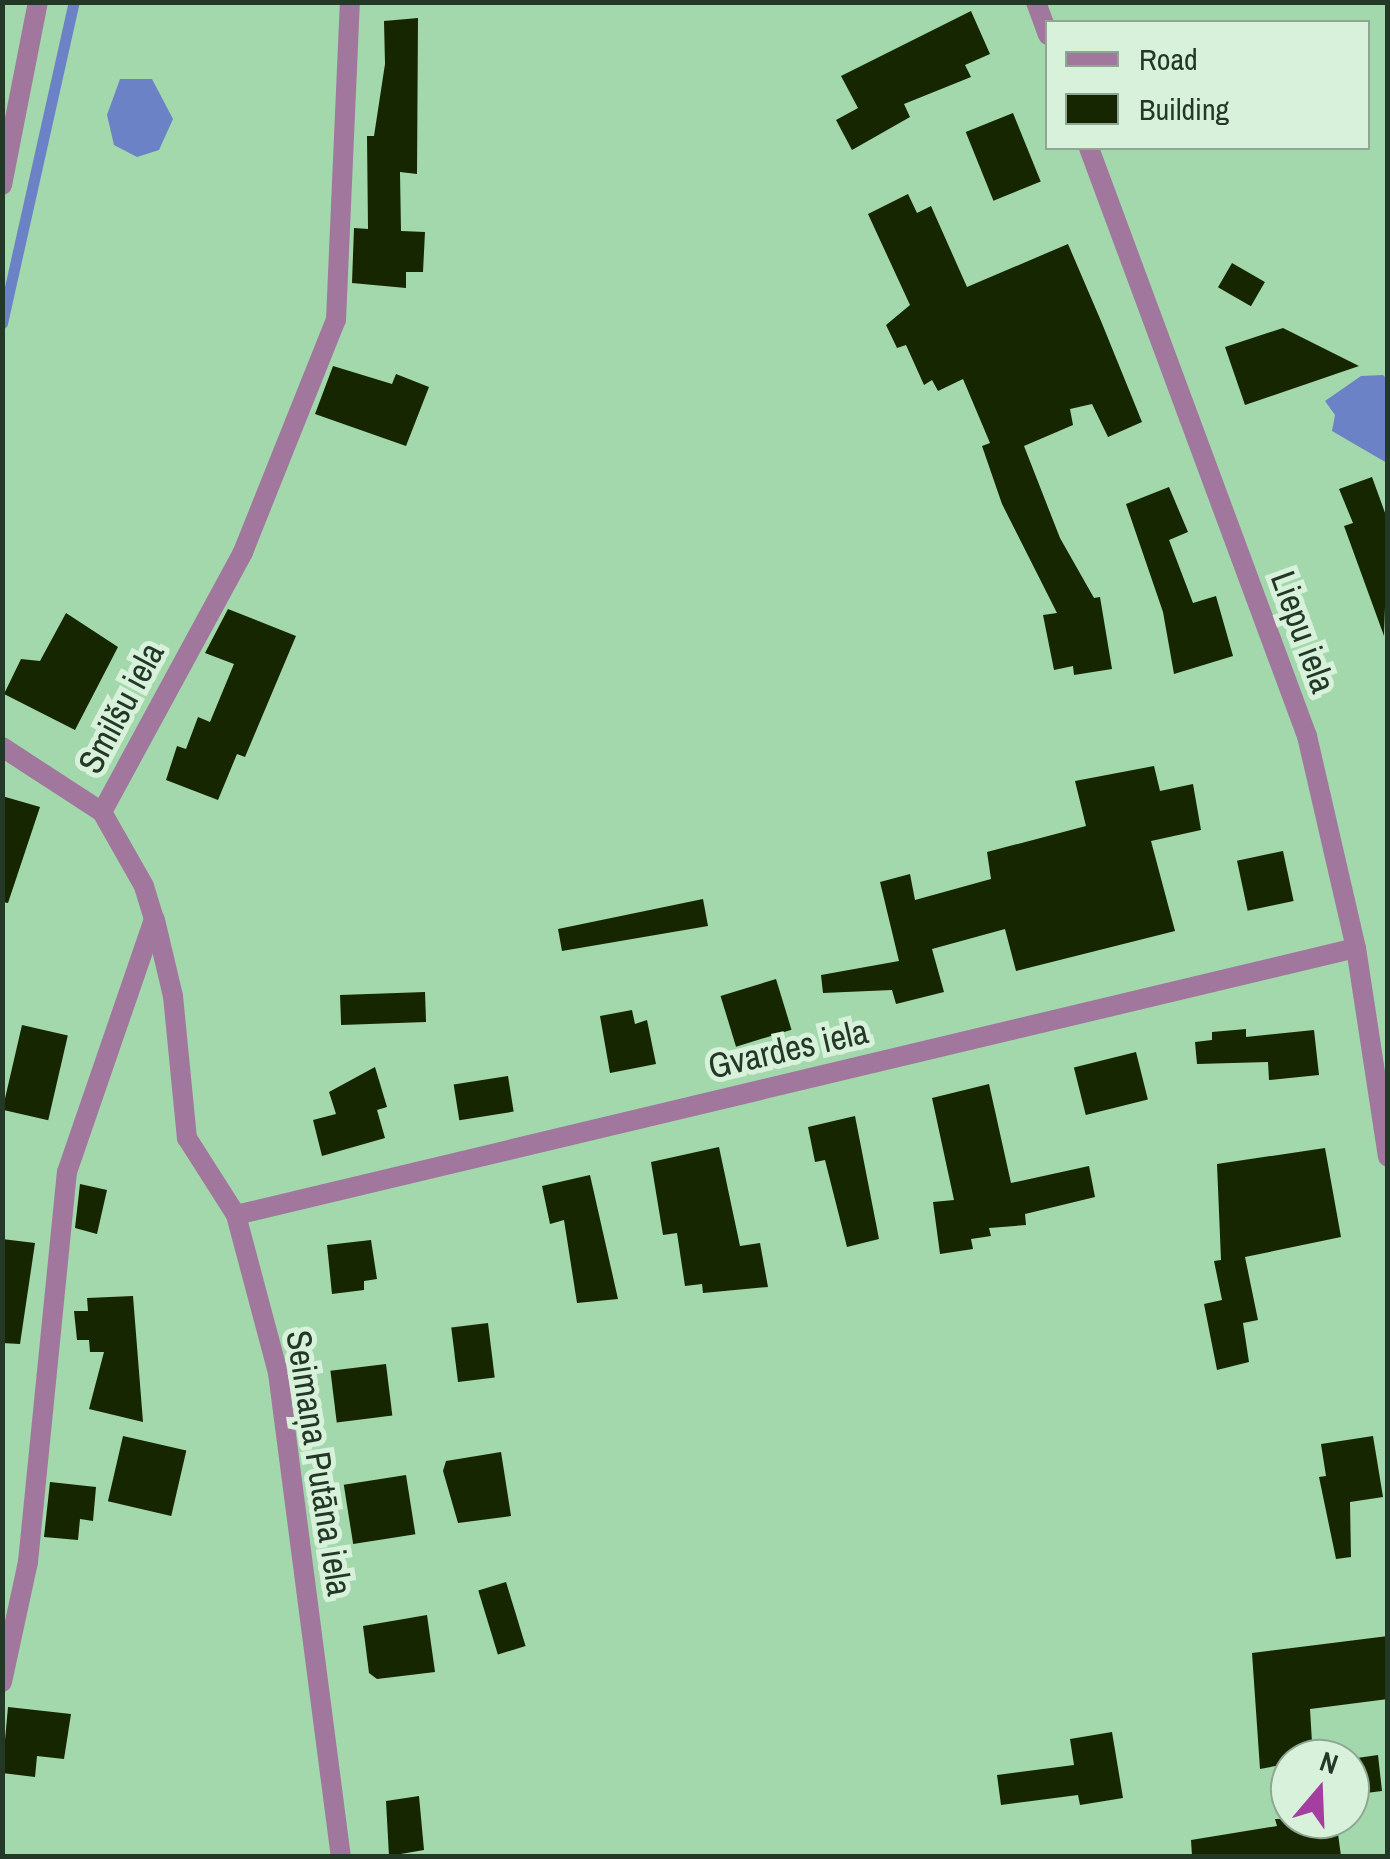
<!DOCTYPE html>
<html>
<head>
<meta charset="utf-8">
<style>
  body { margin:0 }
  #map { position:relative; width:1390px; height:1859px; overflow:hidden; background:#a3d7ac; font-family:"Archivo Narrow",sans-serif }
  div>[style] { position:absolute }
  .water>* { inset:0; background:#6c82c7 }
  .stream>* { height:11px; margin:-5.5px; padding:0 5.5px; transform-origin:5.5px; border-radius:5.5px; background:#6c82c7 }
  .building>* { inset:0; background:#162600; transform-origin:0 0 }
  .street>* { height:20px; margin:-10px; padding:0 10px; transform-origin:10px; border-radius:10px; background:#a1779e }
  span { translate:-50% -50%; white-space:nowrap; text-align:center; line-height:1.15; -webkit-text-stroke:10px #d7f1da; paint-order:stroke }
  .street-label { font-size:35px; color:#233827 }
  .frame { position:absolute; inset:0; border:5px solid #233827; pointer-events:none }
  .legend { position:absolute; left:1045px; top:20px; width:325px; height:130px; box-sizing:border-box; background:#d7f1da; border:2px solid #8fa792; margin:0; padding:12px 18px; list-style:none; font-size:30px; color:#233827 }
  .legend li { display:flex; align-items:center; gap:20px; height:50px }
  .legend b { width:50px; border:2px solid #8fa792 }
  .north { position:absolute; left:1270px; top:1739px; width:100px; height:100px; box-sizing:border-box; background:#d7f1da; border:2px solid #8fa792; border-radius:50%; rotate:19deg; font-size:28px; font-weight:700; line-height:40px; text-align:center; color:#233827 }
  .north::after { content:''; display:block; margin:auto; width:35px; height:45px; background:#a53ea1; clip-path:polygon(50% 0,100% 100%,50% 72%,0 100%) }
</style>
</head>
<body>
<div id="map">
  <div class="water">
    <div style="clip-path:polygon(120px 79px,152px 79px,173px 119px,159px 150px,137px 157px,114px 145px,107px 115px)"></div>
    <div style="clip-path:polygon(1383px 375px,1387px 379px,1387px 463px,1332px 431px,1335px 415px,1325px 401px,1361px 376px)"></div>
  </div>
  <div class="stream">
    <div style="left:2px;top:323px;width:329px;rotate:-77.4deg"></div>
  </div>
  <div class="building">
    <div style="clip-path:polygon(971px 11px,990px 54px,965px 65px,971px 77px,904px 104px,910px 117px,852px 150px,836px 120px,858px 108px,841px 76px)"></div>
    <div style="clip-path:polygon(418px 18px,417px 174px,400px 172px,401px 231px,425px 232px,423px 272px,406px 272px,406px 288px,352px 283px,354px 228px,368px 229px,367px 136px,374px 136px,385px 64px,384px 21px)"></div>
    <div style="left:1013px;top:113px;width:74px;height:51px;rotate:68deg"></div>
    <div style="clip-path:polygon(908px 194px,917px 213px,931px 206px,967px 287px,1068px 244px,1101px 321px,1142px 422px,1108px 437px,1092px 404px,1070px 409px,1073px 425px,1024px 446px,1060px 538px,1094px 598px,1100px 597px,1112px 669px,1074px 675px,1073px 666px,1054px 670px,1043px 615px,1057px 613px,1002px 504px,982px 446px,990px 443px,963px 379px,938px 391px,932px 380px,924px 385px,906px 345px,897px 348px,886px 325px,910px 305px,868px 214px)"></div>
    <div style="left:1232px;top:263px;width:38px;height:28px;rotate:30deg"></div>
    <div style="clip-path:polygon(1283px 328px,1359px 366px,1245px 405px,1225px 347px)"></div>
    <div style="clip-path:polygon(333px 366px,392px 384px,396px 374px,429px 387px,406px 446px,315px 414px)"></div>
    <div style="clip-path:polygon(1372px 477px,1388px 521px,1384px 636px,1344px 526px,1353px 523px,1339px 489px)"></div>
    <div style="clip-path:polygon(1169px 487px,1188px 532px,1169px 540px,1193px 603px,1216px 596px,1233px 656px,1174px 674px,1163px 612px,1126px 504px)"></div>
    <div style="clip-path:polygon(228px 609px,296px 636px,245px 757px,237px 754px,218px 800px,166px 780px,177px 746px,186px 749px,198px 717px,210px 722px,234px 664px,205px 653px)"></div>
    <div style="clip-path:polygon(66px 613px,118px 647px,75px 730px,4px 694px,21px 659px,40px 661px)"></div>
    <div style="clip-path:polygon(1154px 766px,1160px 791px,1193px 784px,1201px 830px,1151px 841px,1175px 931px,1016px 971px,1005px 929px,932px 949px,944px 992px,896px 1004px,892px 990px,823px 993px,821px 975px,899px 961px,880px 882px,910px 874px,915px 900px,991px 879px,987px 852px,1086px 826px,1075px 781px)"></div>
    <div style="clip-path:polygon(2px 796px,40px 807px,8px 903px,2px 902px)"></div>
    <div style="left:1283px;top:851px;width:51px;height:47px;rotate:78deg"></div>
    <div style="clip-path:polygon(703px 899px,708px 926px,562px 951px,558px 929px)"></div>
    <div style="left:776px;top:979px;width:53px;height:58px;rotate:73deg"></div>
    <div style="left:425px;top:992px;width:30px;height:85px;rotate:88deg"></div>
    <div style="clip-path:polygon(632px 1010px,635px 1024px,647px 1020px,656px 1064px,610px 1073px,600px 1016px)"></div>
    <div style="left:22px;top:1025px;width:47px;height:87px;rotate:13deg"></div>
    <div style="clip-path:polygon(1246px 1029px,1246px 1037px,1314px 1030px,1319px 1075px,1269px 1080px,1268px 1062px,1197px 1064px,1195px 1042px,1212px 1040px,1212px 1032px)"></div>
    <div style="left:1136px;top:1052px;width:49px;height:64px;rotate:76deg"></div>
    <div style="clip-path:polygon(375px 1067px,387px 1107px,377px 1110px,385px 1138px,322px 1156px,313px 1120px,336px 1114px,329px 1092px)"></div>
    <div style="left:508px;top:1076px;width:36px;height:55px;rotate:81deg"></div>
    <div style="clip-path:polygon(989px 1084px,1011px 1183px,1089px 1166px,1095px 1197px,1025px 1214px,1026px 1225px,989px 1228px,991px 1236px,971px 1239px,973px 1249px,940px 1254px,933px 1202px,954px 1200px,932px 1098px)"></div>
    <div style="clip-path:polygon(855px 1116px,879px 1239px,847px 1247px,825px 1160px,815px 1162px,808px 1127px)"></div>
    <div style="clip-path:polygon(719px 1147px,740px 1246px,760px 1243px,768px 1287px,703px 1293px,702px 1284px,685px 1286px,677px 1233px,663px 1235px,651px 1162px)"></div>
    <div style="clip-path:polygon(1325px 1148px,1341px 1237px,1245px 1257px,1258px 1320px,1243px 1323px,1249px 1362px,1217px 1370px,1204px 1304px,1222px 1300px,1214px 1261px,1221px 1260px,1217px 1164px)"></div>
    <div style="clip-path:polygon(590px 1175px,618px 1299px,577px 1303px,564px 1220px,550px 1224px,542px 1186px)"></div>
    <div style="clip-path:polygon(80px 1184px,107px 1190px,97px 1234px,75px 1228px)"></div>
    <div style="clip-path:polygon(2px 1239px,35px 1243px,20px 1344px,2px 1343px)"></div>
    <div style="clip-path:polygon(371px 1240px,377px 1279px,364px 1281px,364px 1290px,332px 1294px,327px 1245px)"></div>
    <div style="clip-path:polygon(133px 1296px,143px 1422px,89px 1409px,104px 1352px,90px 1352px,89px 1340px,77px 1340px,74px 1311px,88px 1311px,87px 1298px)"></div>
    <div style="left:488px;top:1323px;width:55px;height:37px;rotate:83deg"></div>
    <div style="left:386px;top:1364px;width:52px;height:56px;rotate:83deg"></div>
    <div style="left:123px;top:1436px;width:65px;height:67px;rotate:13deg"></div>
    <div style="clip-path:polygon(1373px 1436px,1383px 1497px,1350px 1502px,1351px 1557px,1336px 1559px,1319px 1477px,1326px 1476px,1321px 1444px)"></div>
    <div style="clip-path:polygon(501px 1452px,511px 1516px,458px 1523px,443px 1471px,446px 1461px)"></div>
    <div style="left:406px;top:1475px;width:60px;height:63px;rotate:81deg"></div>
    <div style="clip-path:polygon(50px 1482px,96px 1487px,93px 1521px,80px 1519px,78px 1540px,44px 1537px)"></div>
    <div style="left:506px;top:1582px;width:67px;height:29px;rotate:73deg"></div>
    <div style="clip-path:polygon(427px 1615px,435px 1672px,377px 1679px,369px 1673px,363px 1626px)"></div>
    <div style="clip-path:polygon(1388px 1636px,1388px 1699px,1310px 1709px,1313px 1759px,1260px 1769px,1252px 1653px)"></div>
    <div style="clip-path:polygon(8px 1707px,71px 1714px,64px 1759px,37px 1756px,35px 1777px,2px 1773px)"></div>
    <div style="clip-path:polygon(1112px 1732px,1123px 1798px,1080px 1805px,1078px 1795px,1001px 1805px,997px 1775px,1074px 1765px,1070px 1739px)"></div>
    <div style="clip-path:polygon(1378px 1755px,1382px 1791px,1350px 1795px,1350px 1759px)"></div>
    <div style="clip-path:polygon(419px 1796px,424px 1850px,389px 1856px,386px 1801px)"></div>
    <div style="clip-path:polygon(1275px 1819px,1336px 1819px,1341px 1856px,1192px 1856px,1191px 1840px,1277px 1826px)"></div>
  </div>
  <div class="street">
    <div style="left:1036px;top:2px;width:35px;rotate:70deg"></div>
    <div style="left:1089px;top:148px;width:627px;rotate:69.66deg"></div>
    <div style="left:1307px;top:736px;width:218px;rotate:77deg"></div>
    <div style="left:1356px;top:948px;width:211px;rotate:81.3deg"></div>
    <div style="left:2px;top:185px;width:187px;rotate:-78.9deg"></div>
    <div style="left:2px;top:747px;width:119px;rotate:33deg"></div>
    <div style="left:155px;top:920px;width:78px;rotate:76.7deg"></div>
    <div style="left:173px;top:996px;width:143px;rotate:84.4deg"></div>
    <div style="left:187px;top:1138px;width:91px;rotate:57.5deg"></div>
    <div style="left:236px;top:1215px;width:163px;rotate:75.1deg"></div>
    <div style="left:278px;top:1373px;width:487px;rotate:82.6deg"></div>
    <div style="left:236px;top:1215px;width:1151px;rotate:-13.41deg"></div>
    <div style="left:2px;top:1682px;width:123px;rotate:-77.8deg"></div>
    <div style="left:28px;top:1562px;width:392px;rotate:-84.3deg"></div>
    <div style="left:67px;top:1172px;width:268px;rotate:-71deg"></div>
    <div style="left:154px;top:919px;width:34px;rotate:-107deg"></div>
    <div style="left:144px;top:886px;width:85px;rotate:-119.6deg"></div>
    <div style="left:102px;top:812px;width:296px;rotate:-61.5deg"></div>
    <div style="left:243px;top:552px;width:250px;rotate:-68.2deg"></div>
    <div style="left:336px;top:320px;width:318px;rotate:-87.5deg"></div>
  </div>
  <div class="street-label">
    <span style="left:1303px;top:632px;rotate:70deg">Liepu iela</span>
    <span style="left:121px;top:708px;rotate:-62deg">Smilšu iela</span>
    <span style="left:788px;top:1049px;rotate:-13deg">Gvardes iela</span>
    <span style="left:319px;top:1463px;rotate:81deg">Seimaņa Putāna iela</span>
  </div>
  <div class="frame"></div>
  <ul class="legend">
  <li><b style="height:12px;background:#a1779e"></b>Road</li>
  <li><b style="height:28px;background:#162600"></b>Building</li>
  </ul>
  <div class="north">N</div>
</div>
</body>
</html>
